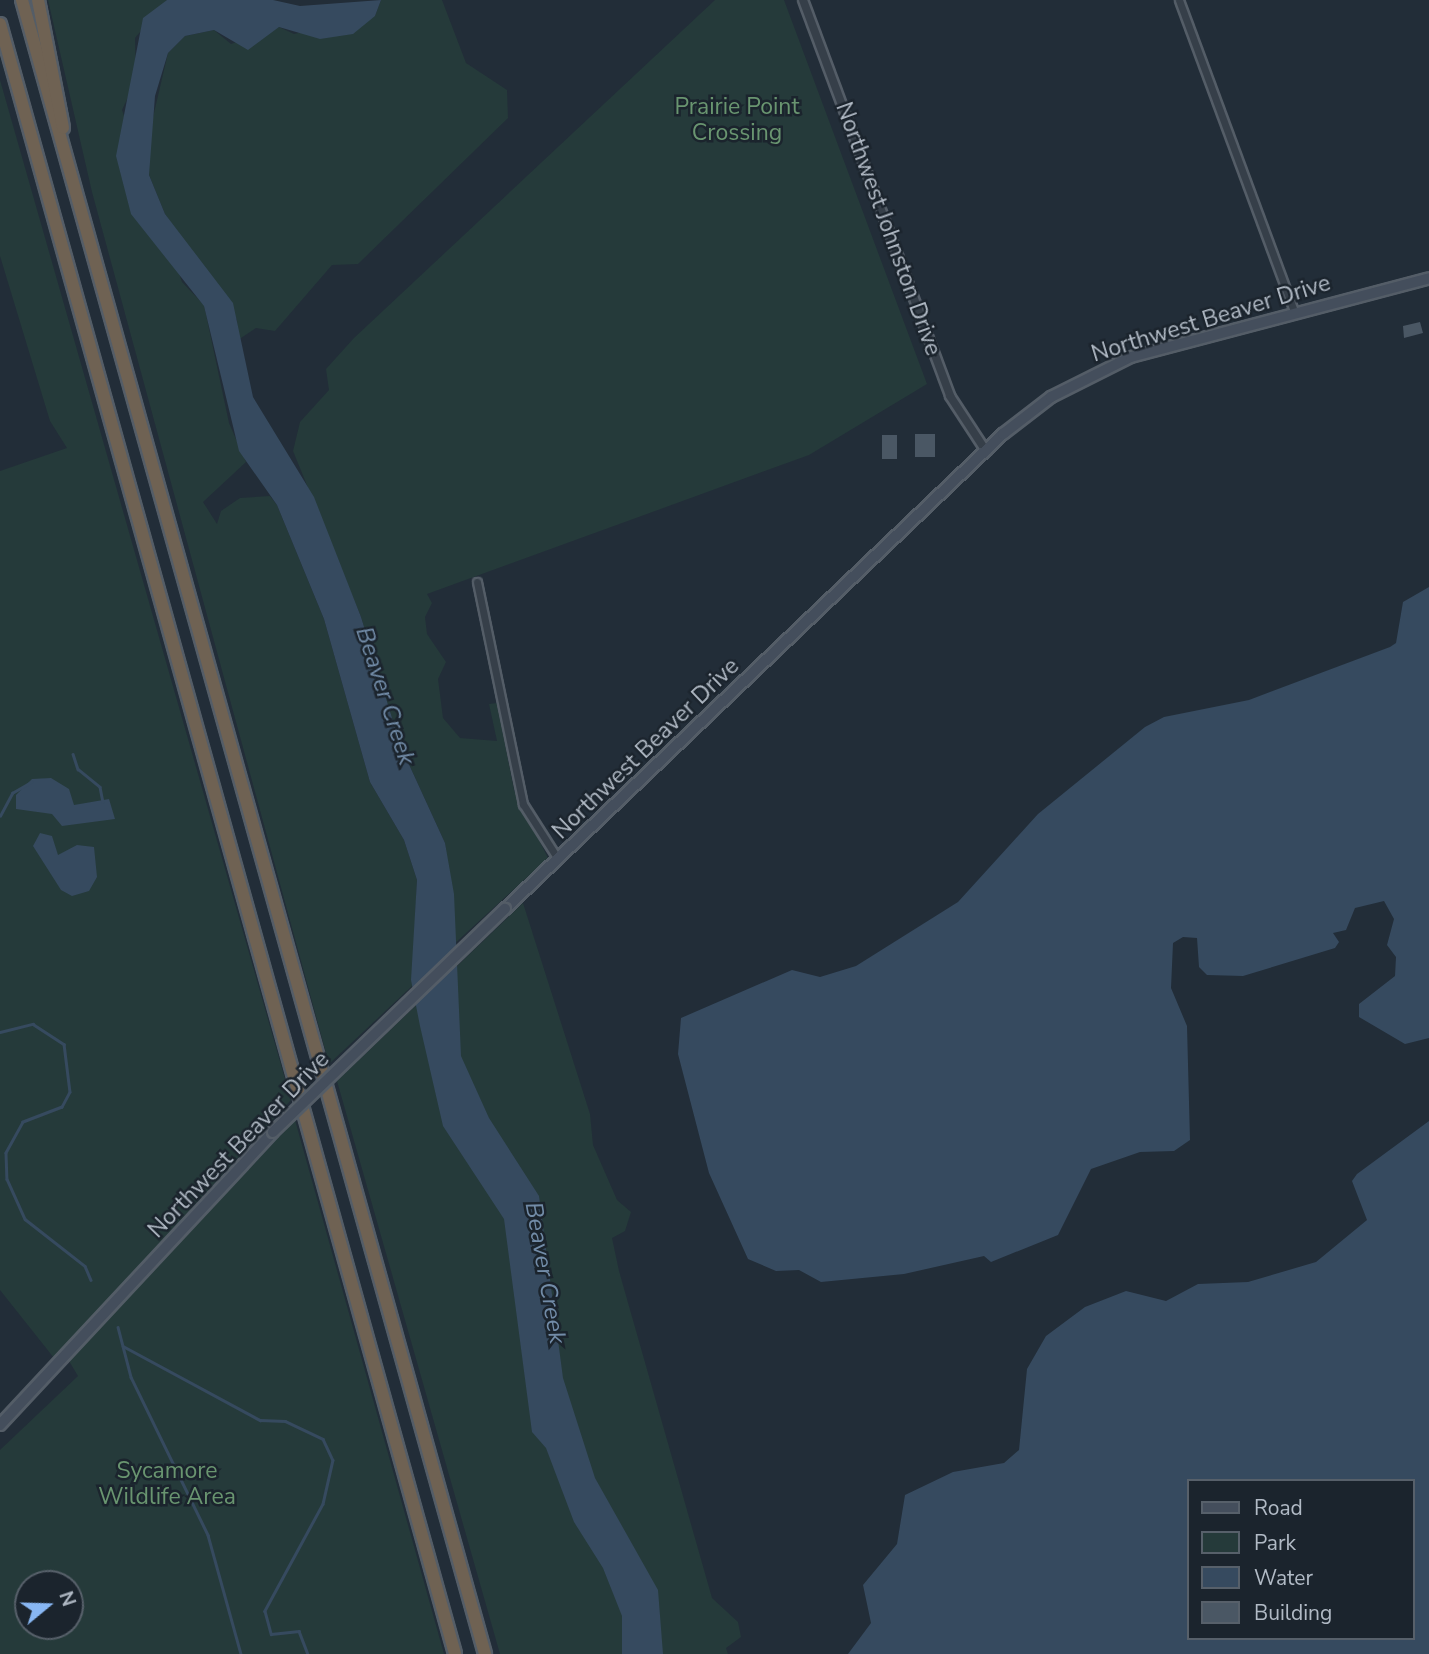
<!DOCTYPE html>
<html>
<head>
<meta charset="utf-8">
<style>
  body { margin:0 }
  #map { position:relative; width:1429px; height:1654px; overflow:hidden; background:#222d38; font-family:"Nunito Sans",sans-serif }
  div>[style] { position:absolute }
  .green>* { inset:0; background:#253a3a }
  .water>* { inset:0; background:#364a5f }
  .stream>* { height:2.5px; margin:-1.25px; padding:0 1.25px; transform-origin:1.25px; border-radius:1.25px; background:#364a5f }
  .building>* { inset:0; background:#4a5764; transform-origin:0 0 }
  .roads { filter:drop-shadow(2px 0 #545d67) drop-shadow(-2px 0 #545d67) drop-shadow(0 2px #545d67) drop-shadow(0 -2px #545d67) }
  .minor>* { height:7px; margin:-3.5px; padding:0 3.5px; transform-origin:3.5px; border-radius:3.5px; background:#363f49 }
  .tertiary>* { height:8px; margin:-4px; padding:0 4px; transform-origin:4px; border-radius:4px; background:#363f49 }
  .secondary>* { height:10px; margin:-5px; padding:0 5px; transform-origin:5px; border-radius:5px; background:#444e5c }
  .motorway>* { height:12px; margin:-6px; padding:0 6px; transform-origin:6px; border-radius:6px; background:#6f6253 }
  .bridges { filter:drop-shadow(2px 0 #545d67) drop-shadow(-2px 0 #545d67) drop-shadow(0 2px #545d67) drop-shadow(0 -2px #545d67) }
  .secondary-bridge>* { height:10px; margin:-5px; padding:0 5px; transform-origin:5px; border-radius:5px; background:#444e5c }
  span { translate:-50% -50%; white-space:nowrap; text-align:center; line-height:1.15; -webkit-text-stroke:5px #1b242d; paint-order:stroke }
  .park-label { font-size:23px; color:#699570 }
  .street-label { font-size:23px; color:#b1bac5 }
  .water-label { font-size:24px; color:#728ca8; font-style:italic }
  .legend { position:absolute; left:1187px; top:1479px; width:228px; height:161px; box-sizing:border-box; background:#1b242d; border:2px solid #57606a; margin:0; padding:9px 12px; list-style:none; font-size:21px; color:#b1bac5 }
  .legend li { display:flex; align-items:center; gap:14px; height:35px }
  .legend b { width:35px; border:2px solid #57606a }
  .north { position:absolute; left:14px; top:1570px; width:70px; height:70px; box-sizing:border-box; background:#1b242d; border:2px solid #57606a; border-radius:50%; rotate:71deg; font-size:19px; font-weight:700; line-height:28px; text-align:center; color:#b1bac5 }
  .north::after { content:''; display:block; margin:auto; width:24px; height:32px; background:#88b7f3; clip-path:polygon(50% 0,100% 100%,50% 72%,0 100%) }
</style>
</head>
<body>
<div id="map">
  <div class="green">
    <div style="clip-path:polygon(48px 0,167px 0,135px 38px,136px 80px,122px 110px,182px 282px,204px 305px,229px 423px,246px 462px,203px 502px,217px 524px,221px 511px,240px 498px,270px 496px,277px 505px,324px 619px,370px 782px,404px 840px,417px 880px,412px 986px,329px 1064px,92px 192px)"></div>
    <div style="clip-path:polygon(381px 0,442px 0,466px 63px,507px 90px,508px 118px,358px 264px,332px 265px,275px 331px,256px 328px,238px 340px,237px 320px,165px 214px,149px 175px,147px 143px,168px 53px,185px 36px,214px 30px,231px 44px,279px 27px,294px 34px,375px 16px)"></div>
    <div style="clip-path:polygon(715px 0,784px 0,927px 384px,809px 455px,427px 594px,432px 603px,425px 617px,427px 634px,446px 662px,438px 679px,443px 718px,460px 738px,497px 741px,489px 704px,497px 703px,514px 790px,548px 858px,453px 945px,445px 843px,401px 747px,361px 617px,293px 451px,300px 422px,329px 390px,326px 369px,354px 338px)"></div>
    <div style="clip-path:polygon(0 80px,291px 1100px,54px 1358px,0 1290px,0 471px,67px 448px,50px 421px,0 256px)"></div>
    <div style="clip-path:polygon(523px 903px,590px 1114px,593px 1145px,617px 1200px,631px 1212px,625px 1231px,612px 1238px,619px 1271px,712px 1598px,738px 1622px,741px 1637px,726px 1648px,728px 1654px,500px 1654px,337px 1081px)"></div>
    <div style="clip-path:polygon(evenodd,295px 1120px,444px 1654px,0 1654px,0 1450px,78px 1376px,69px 1361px,295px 1120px,70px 1584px,70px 1626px,28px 1626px,28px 1584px,70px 1584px)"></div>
  </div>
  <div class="water">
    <div style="clip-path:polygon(273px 0,300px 6px,381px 0,375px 16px,353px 34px,320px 39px,279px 27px,248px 50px,214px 30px,185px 36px,168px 53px,155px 96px,149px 175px,165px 214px,233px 303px,253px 397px,314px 497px,361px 617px,401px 747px,445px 843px,454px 894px,461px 1056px,489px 1118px,539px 1196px,563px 1378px,595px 1478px,658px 1590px,663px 1654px,622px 1654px,622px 1616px,603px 1568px,574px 1522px,546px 1448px,532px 1432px,504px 1219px,443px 1126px,420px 1026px,411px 980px,417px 880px,404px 840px,370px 782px,324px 619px,277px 505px,239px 451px,204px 306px,131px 214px,116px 156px,143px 18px,167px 0)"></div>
    <div style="clip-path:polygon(1429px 587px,1429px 1038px,1405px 1044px,1359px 1017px,1359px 1004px,1395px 976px,1396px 957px,1387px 945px,1394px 919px,1384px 901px,1355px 908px,1346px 930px,1333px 933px,1339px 942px,1335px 948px,1243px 976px,1207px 975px,1199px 967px,1197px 938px,1183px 937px,1173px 943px,1171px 988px,1187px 1026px,1190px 1140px,1174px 1151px,1140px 1152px,1091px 1169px,1058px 1235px,991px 1262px,984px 1256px,904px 1274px,821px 1282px,799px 1270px,776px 1271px,748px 1259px,709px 1173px,678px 1054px,681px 1018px,792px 970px,820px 977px,856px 966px,958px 902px,1038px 814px,1145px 727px,1164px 717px,1249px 700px,1390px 647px,1396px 643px,1403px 602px)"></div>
    <div style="clip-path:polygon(51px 778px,69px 789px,74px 805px,109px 799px,115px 819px,62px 826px,52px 814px,16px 809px,16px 795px,32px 779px)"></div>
    <div style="clip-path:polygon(40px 833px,52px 836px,58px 855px,77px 845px,94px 847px,97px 877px,89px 891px,72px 896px,61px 890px,33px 846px)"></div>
    <div style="clip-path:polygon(evenodd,1429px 1121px,1429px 1654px,848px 1654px,871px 1623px,863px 1585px,897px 1544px,905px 1495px,953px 1472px,1004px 1463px,1019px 1450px,1027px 1369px,1046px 1336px,1085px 1307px,1126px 1291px,1166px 1301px,1198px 1284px,1248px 1282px,1316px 1262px,1367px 1220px,1352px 1181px,1357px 1174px,1429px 1121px,1189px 1481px,1413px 1481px,1413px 1638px,1189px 1638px,1189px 1481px)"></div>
  </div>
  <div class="stream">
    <div style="left:73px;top:754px;width:16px;rotate:72deg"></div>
    <div style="left:78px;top:769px;width:28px;rotate:39deg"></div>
    <div style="left:100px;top:787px;width:15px;rotate:79deg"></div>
    <div style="left:0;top:816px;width:26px;rotate:-62deg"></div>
    <div style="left:12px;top:793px;width:22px;rotate:-30deg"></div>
    <div style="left:0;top:1032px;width:34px;rotate:-14deg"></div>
    <div style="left:33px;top:1024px;width:37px;rotate:33deg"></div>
    <div style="left:64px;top:1044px;width:48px;rotate:82.9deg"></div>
    <div style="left:70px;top:1092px;width:17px;rotate:118deg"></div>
    <div style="left:62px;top:1107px;width:42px;rotate:159deg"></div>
    <div style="left:23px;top:1122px;width:35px;rotate:119deg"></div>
    <div style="left:6px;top:1153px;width:26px;rotate:88deg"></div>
    <div style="left:7px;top:1179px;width:44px;rotate:65.8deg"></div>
    <div style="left:25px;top:1219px;width:76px;rotate:38.1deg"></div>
    <div style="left:85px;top:1266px;width:15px;rotate:67deg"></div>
    <div style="left:118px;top:1327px;width:52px;rotate:75.4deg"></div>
    <div style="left:131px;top:1377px;width:176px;rotate:64deg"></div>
    <div style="left:208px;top:1535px;width:123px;rotate:74.5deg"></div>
    <div style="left:123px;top:1346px;width:156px;rotate:28.4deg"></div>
    <div style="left:260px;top:1420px;width:25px;rotate:2deg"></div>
    <div style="left:285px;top:1421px;width:42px;rotate:25.3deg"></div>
    <div style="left:323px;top:1439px;width:23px;rotate:65deg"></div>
    <div style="left:333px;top:1460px;width:45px;rotate:102.8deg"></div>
    <div style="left:323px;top:1504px;width:122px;rotate:118.5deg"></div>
    <div style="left:265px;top:1611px;width:24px;rotate:75deg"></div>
    <div style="left:271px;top:1634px;width:28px;rotate:-6deg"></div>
    <div style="left:299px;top:1631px;width:25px;rotate:69deg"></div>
  </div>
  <div class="building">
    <div style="clip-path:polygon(1420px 322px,1423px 333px,1404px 338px,1403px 326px)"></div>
    <div style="left:935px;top:434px;width:23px;height:20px;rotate:90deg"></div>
    <div style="left:882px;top:435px;width:15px;height:24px"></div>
  </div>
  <div class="roads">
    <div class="minor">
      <div style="left:1179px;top:0;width:332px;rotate:69.7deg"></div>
      <div style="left:477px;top:582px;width:227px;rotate:78.3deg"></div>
      <div style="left:523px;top:804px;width:65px;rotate:57.5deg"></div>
    </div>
    <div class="tertiary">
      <div style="left:803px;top:0;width:422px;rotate:69.6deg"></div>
      <div style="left:950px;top:396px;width:66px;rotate:56.8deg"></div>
    </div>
    <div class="secondary">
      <div style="left:505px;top:909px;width:688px;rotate:-43.65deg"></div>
      <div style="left:1003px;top:434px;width:61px;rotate:-37.6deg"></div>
      <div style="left:1051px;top:397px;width:89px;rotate:-26.6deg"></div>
      <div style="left:1131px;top:357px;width:308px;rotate:-14.8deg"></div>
      <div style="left:0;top:1425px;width:400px;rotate:-47deg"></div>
    </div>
    <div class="motorway">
      <div style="left:22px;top:0;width:1718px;rotate:74.36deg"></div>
      <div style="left:38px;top:0;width:130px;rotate:78.9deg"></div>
      <div style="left:0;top:24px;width:1692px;rotate:74.4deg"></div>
    </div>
  </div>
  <div class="bridges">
    <div class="secondary-bridge">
      <div style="left:273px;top:1132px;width:322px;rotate:-43.9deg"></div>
    </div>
  </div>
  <div class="park-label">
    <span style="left:737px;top:120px">Prairie Point<br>Crossing</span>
    <span style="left:167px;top:1484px">Sycamore<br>Wildlife Area</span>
  </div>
  <div class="street-label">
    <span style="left:888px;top:229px;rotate:70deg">Northwest Johnston Drive</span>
    <span style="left:1211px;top:319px;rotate:-17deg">Northwest Beaver Drive</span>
    <span style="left:646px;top:749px;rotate:-44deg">Northwest Beaver Drive</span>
    <span style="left:239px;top:1145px;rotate:-46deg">Northwest Beaver Drive</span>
  </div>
  <div class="water-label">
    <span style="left:385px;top:696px;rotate:72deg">Beaver Creek</span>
    <span style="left:545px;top:1273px;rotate:80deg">Beaver Creek</span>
  </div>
  <ul class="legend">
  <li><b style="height:9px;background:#444e5c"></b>Road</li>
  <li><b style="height:19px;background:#253a3a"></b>Park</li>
  <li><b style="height:19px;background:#364a5f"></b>Water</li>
  <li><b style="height:19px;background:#4a5764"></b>Building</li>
  </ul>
  <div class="north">N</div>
</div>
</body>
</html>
